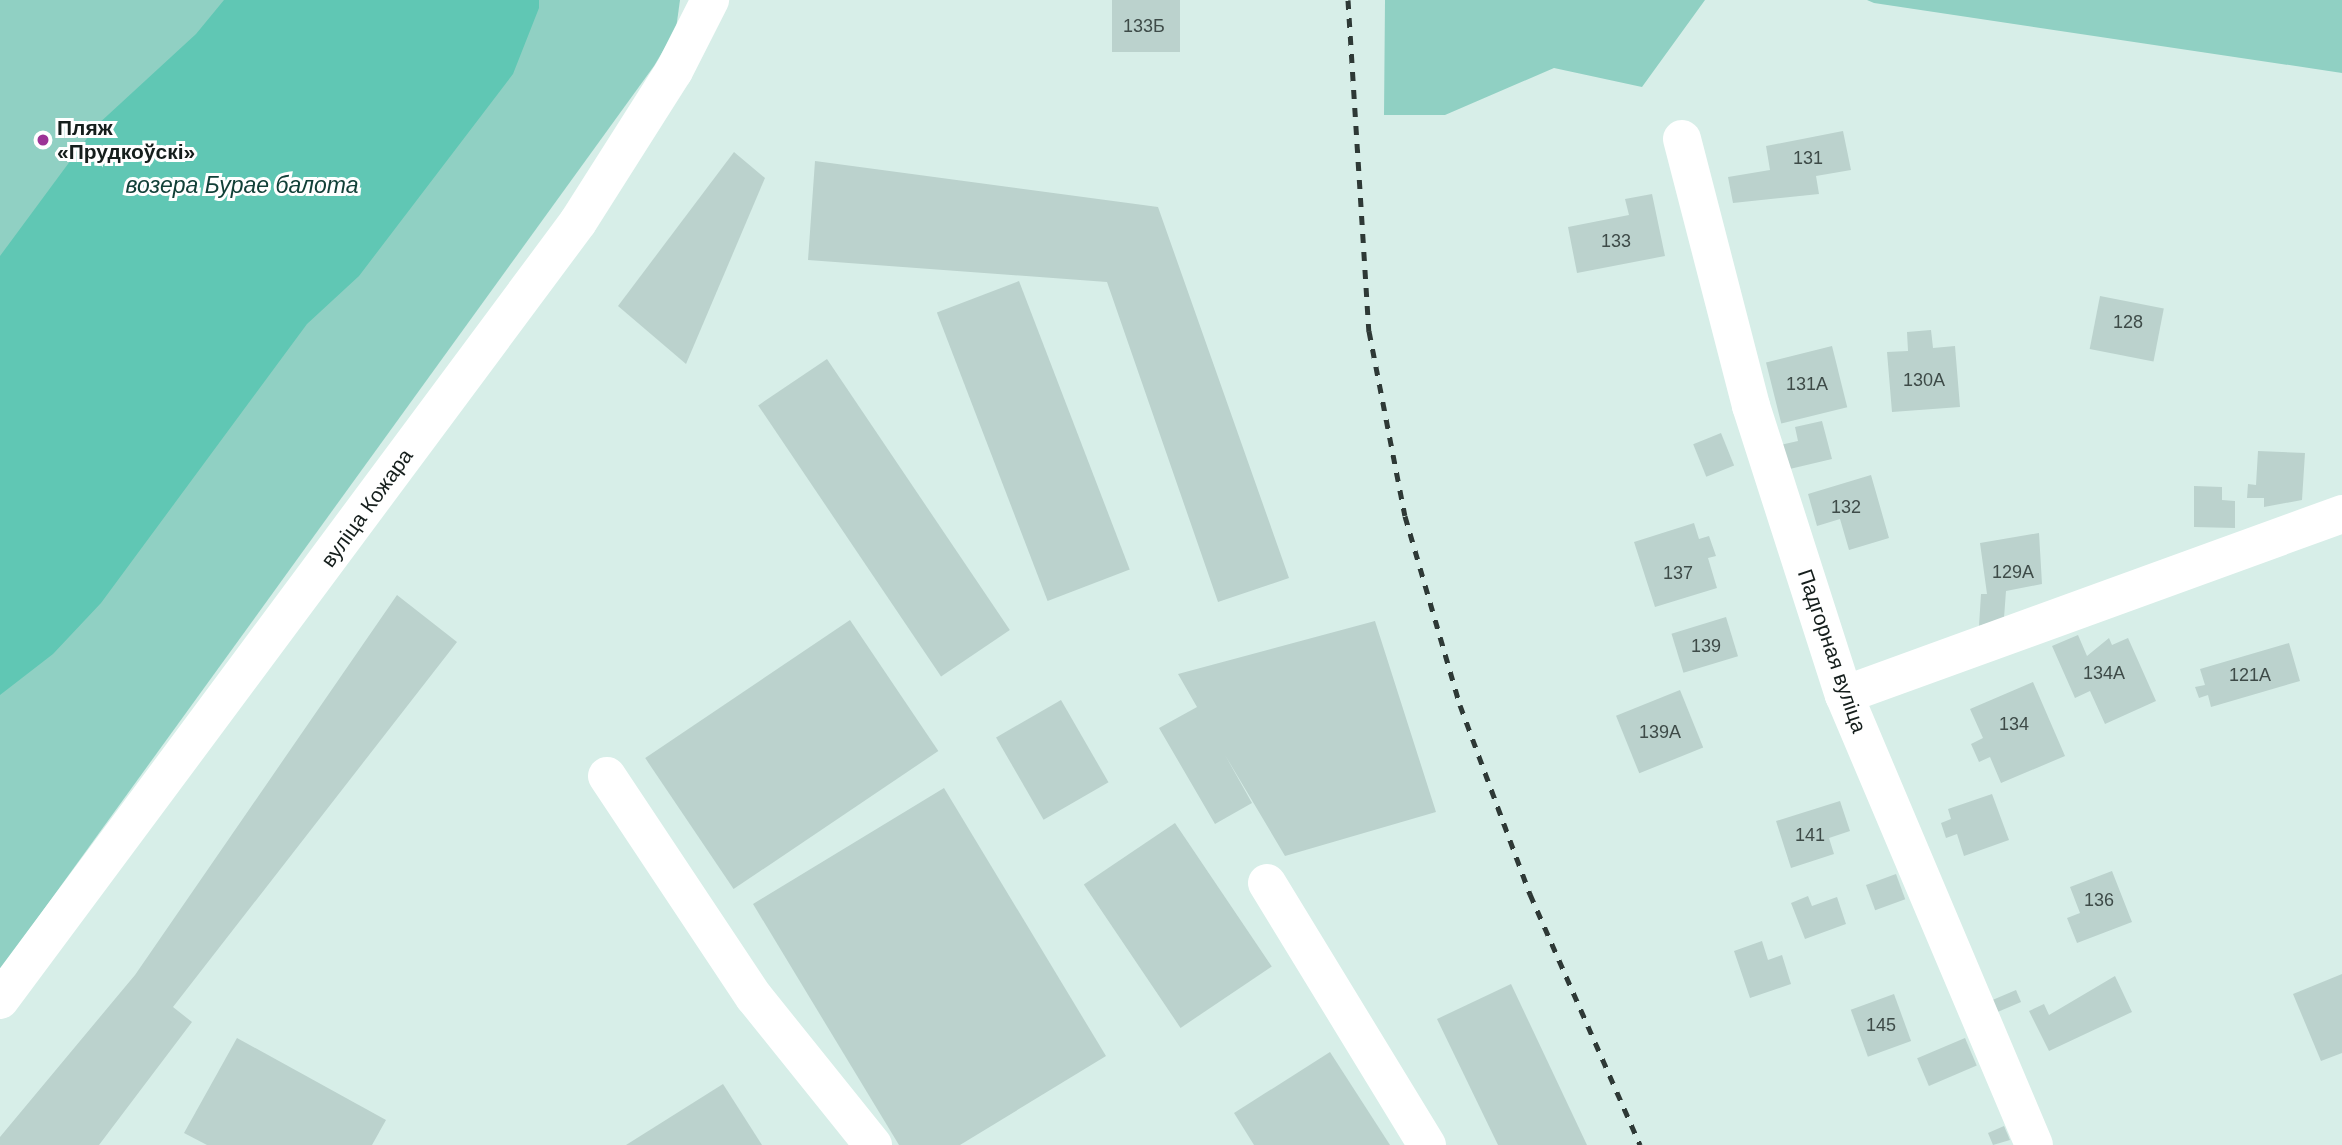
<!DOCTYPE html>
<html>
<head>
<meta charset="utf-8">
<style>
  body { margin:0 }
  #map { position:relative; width:2342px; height:1145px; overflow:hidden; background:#d7eee8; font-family:Helvetica,sans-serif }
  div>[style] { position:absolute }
  .green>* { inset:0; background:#90d0c3 }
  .water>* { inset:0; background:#60c7b4 }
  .building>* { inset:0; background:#bbd2cd; transform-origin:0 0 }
  .minor>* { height:38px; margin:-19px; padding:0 19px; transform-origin:19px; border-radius:19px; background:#fff }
  .rail>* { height:5px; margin-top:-2.5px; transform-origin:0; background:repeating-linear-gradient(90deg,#2e3936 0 9px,transparent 0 18px) }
  .dots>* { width:19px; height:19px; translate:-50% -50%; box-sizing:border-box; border:4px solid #fff; border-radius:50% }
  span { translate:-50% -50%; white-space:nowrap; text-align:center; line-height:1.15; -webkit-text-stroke:6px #fff; paint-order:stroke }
  .number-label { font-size:18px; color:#3e4b48 }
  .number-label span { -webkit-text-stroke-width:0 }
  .poi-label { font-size:21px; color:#151e1c; font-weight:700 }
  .left { translate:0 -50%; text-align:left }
  .street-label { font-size:21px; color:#151e1c }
  .water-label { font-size:23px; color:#114038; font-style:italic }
</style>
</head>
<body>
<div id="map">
  <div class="green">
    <div style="clip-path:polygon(0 0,680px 0,676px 29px,654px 66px,0 970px)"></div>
    <div style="clip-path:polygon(1385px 0,1705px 0,1642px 87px,1554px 68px,1445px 115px,1384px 115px)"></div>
    <div style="clip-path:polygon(1867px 0,2342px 0,2342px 73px,1874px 3px)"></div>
  </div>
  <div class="water">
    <div style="clip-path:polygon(224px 0,539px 0,539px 8px,513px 74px,359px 276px,307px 324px,101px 603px,53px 654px,0 695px,0 256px,96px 126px,196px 34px)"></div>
  </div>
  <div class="building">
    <div style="left:1112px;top:0;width:68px;height:52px"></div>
    <div style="clip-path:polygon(1843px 131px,1851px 170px,1816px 176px,1819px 194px,1733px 203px,1728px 177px,1770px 170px,1766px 146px)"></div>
    <div style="clip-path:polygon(734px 152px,765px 178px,686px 364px,618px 306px)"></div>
    <div style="clip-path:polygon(815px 161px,1158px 207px,1289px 578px,1218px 602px,1107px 282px,808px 260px)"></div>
    <div style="clip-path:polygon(1652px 194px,1665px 256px,1577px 273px,1568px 227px,1629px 215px,1625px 199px)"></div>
    <div style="left:1019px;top:281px;width:309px;height:88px;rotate:69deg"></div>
    <div style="left:2100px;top:296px;width:65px;height:54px;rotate:11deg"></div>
    <div style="clip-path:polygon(1931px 330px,1933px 348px,1955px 346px,1960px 407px,1892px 412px,1887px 352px,1908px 351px,1907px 332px)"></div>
    <div style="left:1832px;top:346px;width:63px;height:68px;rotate:76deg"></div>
    <div style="left:827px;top:359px;width:327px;height:83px;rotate:56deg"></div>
    <div style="clip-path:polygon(1822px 421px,1832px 459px,1777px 472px,1771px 447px,1798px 441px,1795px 427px)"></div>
    <div style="left:1721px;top:433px;width:35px;height:30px;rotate:68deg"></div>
    <div style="clip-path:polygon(2258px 451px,2305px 453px,2302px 500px,2264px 507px,2264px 498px,2247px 498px,2248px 484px,2256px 485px)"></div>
    <div style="clip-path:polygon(1871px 475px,1889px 538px,1849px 550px,1840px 519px,1817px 526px,1808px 494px)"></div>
    <div style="clip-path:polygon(2194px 486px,2222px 487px,2222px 500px,2235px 501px,2235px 528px,2194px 527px)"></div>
    <div style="clip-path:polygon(1694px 523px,1699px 539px,1709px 536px,1716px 556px,1708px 558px,1717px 588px,1655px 607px,1634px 542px)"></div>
    <div style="clip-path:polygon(2039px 533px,2042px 584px,2006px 591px,2004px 618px,1979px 626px,1981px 594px,1987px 594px,1980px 543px)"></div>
    <div style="clip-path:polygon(397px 595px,457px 642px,173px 1007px,192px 1022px,99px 1145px,0 1145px,0 1137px,135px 975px)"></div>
    <div style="left:1726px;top:617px;width:41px;height:57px;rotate:73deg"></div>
    <div style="left:850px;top:620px;width:158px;height:247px;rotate:56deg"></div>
    <div style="clip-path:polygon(1375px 621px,1436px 812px,1285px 856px,1225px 755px,1252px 803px,1215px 824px,1159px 728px,1197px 707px,1178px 674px)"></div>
    <div style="clip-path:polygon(2078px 635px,2087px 656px,2109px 638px,2112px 645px,2128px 638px,2156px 701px,2105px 724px,2090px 691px,2075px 698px,2052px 646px)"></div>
    <div style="clip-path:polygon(2289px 643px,2300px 681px,2211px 707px,2208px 695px,2199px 698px,2195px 687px,2205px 685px,2200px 669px)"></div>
    <div style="clip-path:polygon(2033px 682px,2065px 756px,2001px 783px,1990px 757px,1979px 762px,1971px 744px,1983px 738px,1970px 709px)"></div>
    <div style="left:1680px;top:690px;width:62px;height:69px;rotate:68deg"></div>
    <div style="left:1061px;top:700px;width:95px;height:75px;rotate:60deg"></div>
    <div style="clip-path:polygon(944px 788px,1106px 1056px,960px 1145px,899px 1145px,753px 904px)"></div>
    <div style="clip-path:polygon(1992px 794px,2009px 840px,1964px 856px,1957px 834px,1946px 838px,1941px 823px,1951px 819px,1948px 809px)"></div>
    <div style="clip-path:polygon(1840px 801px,1850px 831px,1829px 838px,1834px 854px,1791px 868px,1776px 821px)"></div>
    <div style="left:1175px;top:823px;width:173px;height:110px;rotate:56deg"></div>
    <div style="clip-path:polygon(2112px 871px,2132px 922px,2077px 943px,2067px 918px,2080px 913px,2070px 887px)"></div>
    <div style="left:1896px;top:874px;width:27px;height:32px;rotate:70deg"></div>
    <div style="clip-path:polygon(1808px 896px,1812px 906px,1837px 897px,1846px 924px,1805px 939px,1791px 903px)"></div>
    <div style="clip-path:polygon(1762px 941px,1768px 960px,1782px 955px,1791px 984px,1750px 998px,1734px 951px)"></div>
    <div style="clip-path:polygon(2342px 974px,2342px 1053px,2321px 1061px,2293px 994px)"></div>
    <div style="clip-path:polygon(2115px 976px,2132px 1012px,2049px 1051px,2029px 1011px,2044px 1004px,2049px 1015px)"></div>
    <div style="clip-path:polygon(1511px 984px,1587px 1145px,1498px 1145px,1437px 1019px)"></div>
    <div style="left:2016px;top:990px;width:13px;height:30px;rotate:67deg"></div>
    <div style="left:1894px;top:994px;width:50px;height:46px;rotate:70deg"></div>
    <div style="clip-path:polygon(237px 1038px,386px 1120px,372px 1145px,207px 1145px,184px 1133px)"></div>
    <div style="left:1965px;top:1038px;width:30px;height:52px;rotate:67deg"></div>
    <div style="clip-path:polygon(1330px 1052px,1390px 1145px,1254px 1145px,1234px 1113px)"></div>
    <div style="clip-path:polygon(723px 1084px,762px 1145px,626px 1145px)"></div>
    <div style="clip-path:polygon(2004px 1126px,2010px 1140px,1993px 1145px,1988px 1133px)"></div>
  </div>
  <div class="minor">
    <div style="left:1682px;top:139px;width:276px;rotate:75.5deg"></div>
    <div style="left:1751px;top:406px;width:304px;rotate:72.2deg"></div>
    <div style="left:1844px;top:695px;width:488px;rotate:67.1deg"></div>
    <div style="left:1844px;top:695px;width:530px;rotate:-19.97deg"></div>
    <div style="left:607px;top:776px;width:265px;rotate:56.4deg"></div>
    <div style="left:754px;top:997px;width:190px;rotate:51.2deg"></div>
    <div style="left:1267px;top:883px;width:307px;rotate:58.6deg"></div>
    <div style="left:0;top:1000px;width:969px;rotate:-53.39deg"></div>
    <div style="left:578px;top:222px;width:179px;rotate:-57.6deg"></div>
    <div style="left:674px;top:71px;width:80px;rotate:-63.1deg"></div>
  </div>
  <div class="rail">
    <div style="left:1348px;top:0;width:332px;rotate:86.4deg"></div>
    <div style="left:1369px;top:331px;width:188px;rotate:79deg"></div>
    <div style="left:1405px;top:516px;width:197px;rotate:73.8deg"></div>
    <div style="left:1460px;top:705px;width:202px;rotate:69.7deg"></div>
    <div style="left:1530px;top:894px;width:274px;rotate:66.3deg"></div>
  </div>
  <div class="dots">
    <div style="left:43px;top:140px;background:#9c3396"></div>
  </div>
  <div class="number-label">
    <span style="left:1144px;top:26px">133Б</span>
    <span style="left:1808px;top:158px">131</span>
    <span style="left:1616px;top:241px">133</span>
    <span style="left:2128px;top:322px">128</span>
    <span style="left:1924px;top:380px">130А</span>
    <span style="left:1807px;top:384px">131А</span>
    <span style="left:1846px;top:507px">132</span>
    <span style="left:2013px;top:572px">129А</span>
    <span style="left:1678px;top:573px">137</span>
    <span style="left:1706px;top:646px">139</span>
    <span style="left:2104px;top:673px">134А</span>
    <span style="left:2250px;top:675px">121А</span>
    <span style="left:2014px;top:724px">134</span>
    <span style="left:1660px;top:732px">139А</span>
    <span style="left:1810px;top:835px">141</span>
    <span style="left:2099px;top:900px">136</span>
    <span style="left:1881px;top:1025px">145</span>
  </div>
  <div class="poi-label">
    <span class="left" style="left:57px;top:140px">Пляж<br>«Прудкоўскі»</span>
  </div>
  <div class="street-label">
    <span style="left:367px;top:508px;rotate:-54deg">вуліца Кожара</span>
    <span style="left:1832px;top:651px;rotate:71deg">Падгорная вуліца</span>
  </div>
  <div class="water-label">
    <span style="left:242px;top:185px">возера Бурае балота</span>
  </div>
</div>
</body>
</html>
